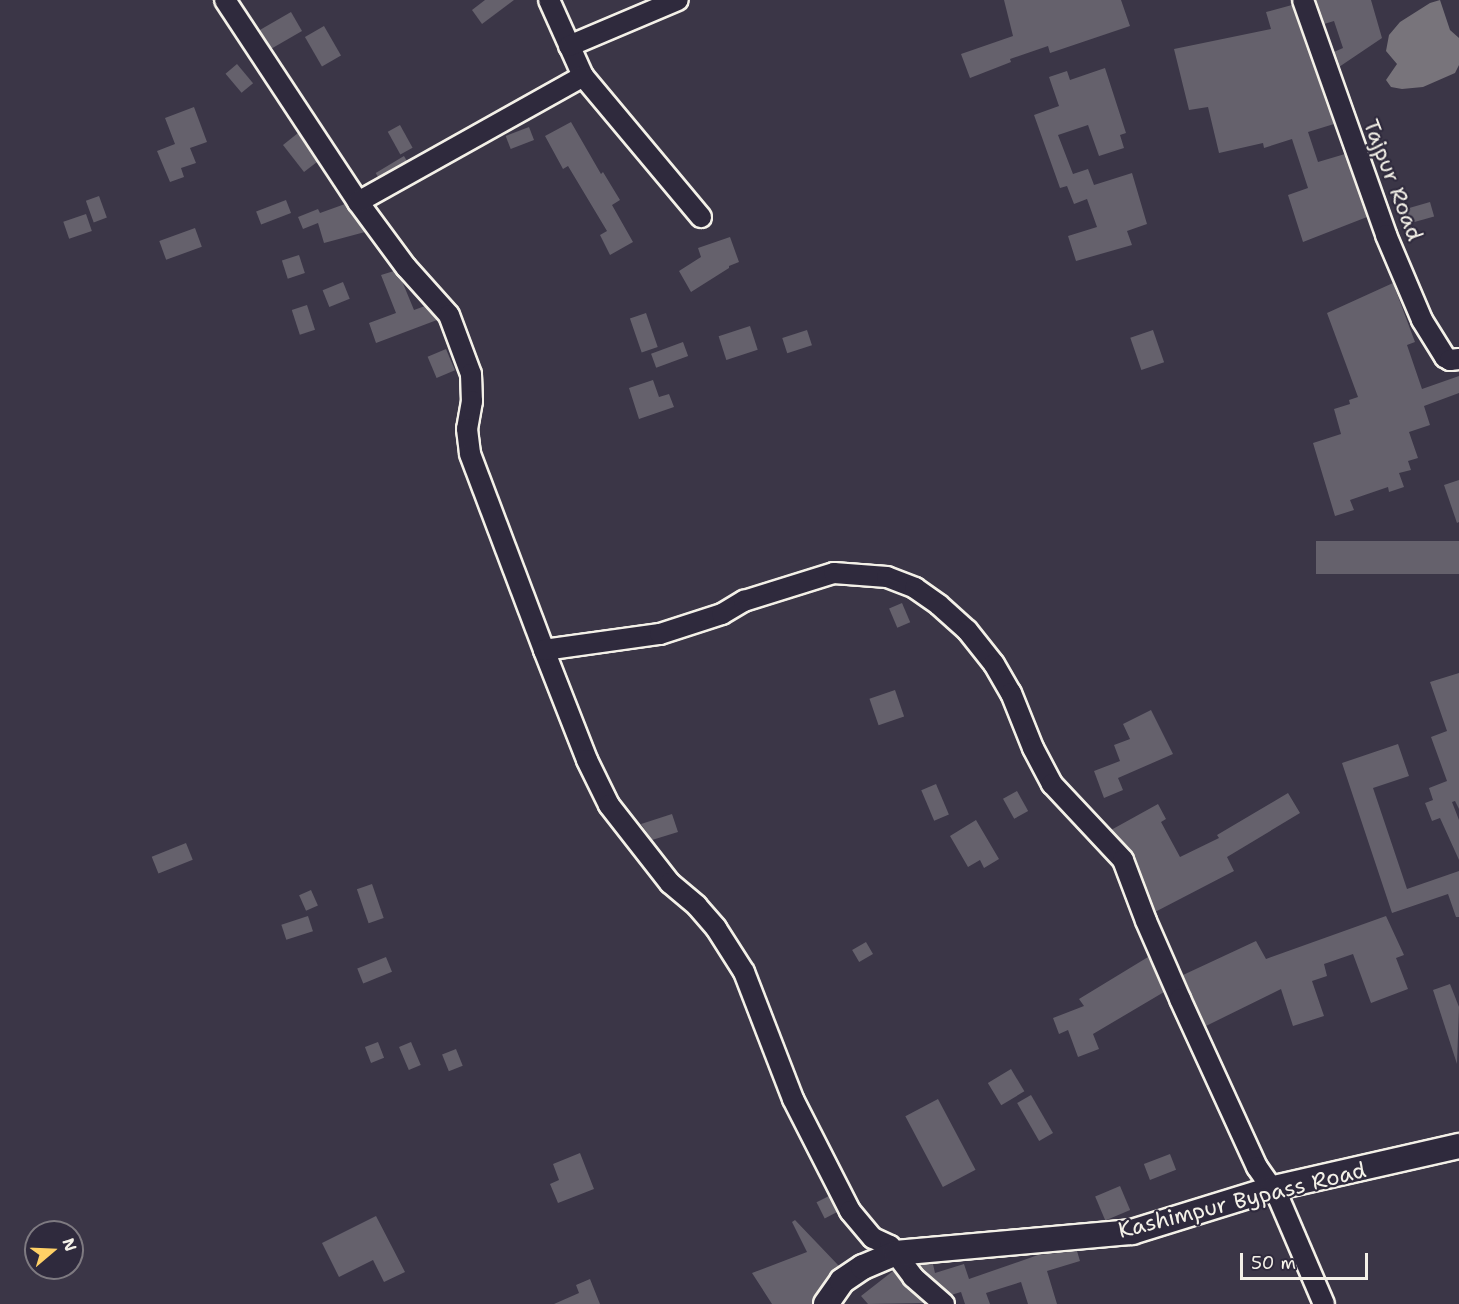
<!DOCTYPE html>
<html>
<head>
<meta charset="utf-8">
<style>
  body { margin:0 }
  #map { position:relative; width:1459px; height:1304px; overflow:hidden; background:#3b3647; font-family:"Shantell Sans",sans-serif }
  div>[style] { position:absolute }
  .water>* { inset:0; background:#78747b }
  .building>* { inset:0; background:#65616c; transform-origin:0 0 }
  .roads { filter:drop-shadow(2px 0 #f4f1e8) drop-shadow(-2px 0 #f4f1e8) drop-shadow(0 2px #f4f1e8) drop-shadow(0 -2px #f4f1e8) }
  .minor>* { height:20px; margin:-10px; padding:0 10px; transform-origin:10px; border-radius:10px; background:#2f2a3d }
  .major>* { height:24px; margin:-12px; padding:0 12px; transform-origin:12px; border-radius:12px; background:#2f2a3d }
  span { translate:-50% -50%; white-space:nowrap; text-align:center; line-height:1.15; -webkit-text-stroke:4.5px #2f2a3d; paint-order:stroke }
  .street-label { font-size:22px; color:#f4f1e8 }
  .north { position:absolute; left:24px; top:1220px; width:60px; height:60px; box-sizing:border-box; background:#2f2a3d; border:2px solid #7e7a81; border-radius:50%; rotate:71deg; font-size:16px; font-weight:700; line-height:24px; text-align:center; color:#f4f1e8 }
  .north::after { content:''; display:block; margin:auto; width:21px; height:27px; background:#ffd166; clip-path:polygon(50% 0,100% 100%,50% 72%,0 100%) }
  .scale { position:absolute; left:1240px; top:1253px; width:128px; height:27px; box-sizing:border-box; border:3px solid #f4f1e8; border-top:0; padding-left:8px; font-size:18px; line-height:21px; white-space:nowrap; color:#f4f1e8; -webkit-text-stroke:4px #2f2a3d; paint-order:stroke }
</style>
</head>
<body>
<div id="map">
  <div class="water">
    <div style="clip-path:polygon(1440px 0,1450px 30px,1459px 38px,1459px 65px,1455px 73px,1423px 87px,1402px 89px,1391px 87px,1386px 80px,1397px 64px,1386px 51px,1389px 35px,1400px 22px,1430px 3px)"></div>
  </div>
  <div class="building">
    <div style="clip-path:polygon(485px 0,514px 0,482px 24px,472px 10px)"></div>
    <div style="clip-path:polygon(1004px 0,1121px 0,1130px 26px,1050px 53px,1048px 46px,1010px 59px,1011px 62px,970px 78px,961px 54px,1013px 36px)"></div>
    <div style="clip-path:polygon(1316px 0,1371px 0,1382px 38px,1339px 67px,1334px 52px,1343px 48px,1334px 21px,1324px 24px)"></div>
    <div style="clip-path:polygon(1292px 5px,1334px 124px,1308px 132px,1318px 162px,1345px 154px,1367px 217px,1303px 242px,1288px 195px,1308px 188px,1292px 139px,1264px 148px,1263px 143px,1219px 153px,1208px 107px,1189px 110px,1174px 49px,1271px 29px,1266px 12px)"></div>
    <div style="left:291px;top:12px;width:22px;height:37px;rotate:60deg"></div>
    <div style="left:324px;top:26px;width:34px;height:22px;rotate:60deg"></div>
    <div style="left:237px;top:64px;width:25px;height:15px;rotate:50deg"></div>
    <div style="clip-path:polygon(1105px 68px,1126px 133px,1120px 135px,1124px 148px,1099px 156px,1088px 125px,1058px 135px,1073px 174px,1088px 169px,1094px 185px,1132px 173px,1147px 224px,1127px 231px,1132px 245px,1076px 261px,1068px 236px,1097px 227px,1087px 199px,1074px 204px,1067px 186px,1060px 188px,1034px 115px,1059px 106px,1049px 77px,1067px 71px,1070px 80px)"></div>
    <div style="clip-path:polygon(194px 107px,207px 142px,190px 148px,196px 163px,181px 168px,184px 177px,170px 182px,157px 151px,175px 144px,165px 118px)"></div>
    <div style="clip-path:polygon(571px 122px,601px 174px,603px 172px,620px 200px,612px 205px,633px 242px,610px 255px,600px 235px,607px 231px,568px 166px,563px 169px,545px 136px)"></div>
    <div style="left:400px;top:125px;width:26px;height:14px;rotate:61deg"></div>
    <div style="left:529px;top:127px;width:14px;height:25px;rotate:69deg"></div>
    <div style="clip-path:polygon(298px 133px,317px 162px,304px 172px,283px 145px)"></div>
    <div style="left:404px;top:156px;width:6px;height:33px;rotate:59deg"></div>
    <div style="left:99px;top:196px;width:23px;height:14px;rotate:70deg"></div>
    <div style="left:286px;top:200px;width:14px;height:32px;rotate:69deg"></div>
    <div style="left:1430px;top:202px;width:15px;height:27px;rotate:74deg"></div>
    <div style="clip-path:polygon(345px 204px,365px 232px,324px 243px,318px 223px,303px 229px,298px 217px,318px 209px,320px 213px)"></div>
    <div style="left:86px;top:214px;width:18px;height:24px;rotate:71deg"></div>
    <div style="left:195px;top:228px;width:20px;height:38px;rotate:70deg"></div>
    <div style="clip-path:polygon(730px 237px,739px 262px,729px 266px,729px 268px,691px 292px,679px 271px,701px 257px,698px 248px)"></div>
    <div style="left:299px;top:255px;width:19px;height:18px;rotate:72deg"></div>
    <div style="clip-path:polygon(394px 271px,402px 281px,414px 310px,425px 306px,437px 320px,376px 343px,369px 323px,396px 313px,381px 275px)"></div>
    <div style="left:343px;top:282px;width:18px;height:22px;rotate:68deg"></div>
    <div style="clip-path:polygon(1393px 283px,1415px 342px,1407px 345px,1422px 389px,1459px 376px,1459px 393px,1424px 406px,1430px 425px,1409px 432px,1418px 458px,1408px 461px,1411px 470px,1399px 473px,1404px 487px,1389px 492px,1388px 487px,1350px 500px,1354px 510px,1335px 516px,1313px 443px,1341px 434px,1334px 409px,1350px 404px,1349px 400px,1358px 397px,1327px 313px)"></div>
    <div style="left:307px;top:305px;width:26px;height:16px;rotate:72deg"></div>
    <div style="left:646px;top:313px;width:36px;height:17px;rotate:71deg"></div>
    <div style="left:750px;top:326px;width:25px;height:33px;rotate:72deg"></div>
    <div style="left:807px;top:330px;width:16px;height:26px;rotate:72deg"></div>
    <div style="left:1153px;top:330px;width:34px;height:24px;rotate:71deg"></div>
    <div style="left:683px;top:342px;width:15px;height:34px;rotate:70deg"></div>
    <div style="left:446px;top:349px;width:23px;height:20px;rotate:67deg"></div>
    <div style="clip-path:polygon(653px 380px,659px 397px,669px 394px,674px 407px,639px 419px,629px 388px)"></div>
    <div style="clip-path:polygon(1459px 480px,1459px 522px,1457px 523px,1444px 485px)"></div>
    <div style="left:1459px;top:541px;width:33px;height:143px;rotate:90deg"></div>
    <div style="left:902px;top:603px;width:21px;height:14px;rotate:67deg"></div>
    <div style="clip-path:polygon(1459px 673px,1459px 809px,1455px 801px,1452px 802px,1459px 820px,1459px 860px,1440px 818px,1432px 821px,1425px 803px,1433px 800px,1429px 788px,1447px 781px,1431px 737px,1447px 731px,1430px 682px)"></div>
    <div style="left:895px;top:690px;width:28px;height:27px;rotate:71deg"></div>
    <div style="clip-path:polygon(1151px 710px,1173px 754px,1118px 778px,1123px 790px,1104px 798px,1094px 771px,1120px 761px,1114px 745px,1130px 739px,1123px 724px)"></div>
    <div style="clip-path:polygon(1398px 744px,1409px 776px,1373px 788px,1407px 889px,1459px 871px,1459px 917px,1456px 917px,1448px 894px,1392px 913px,1342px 763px)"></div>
    <div style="left:936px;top:784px;width:33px;height:16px;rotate:67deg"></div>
    <div style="left:1017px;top:791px;width:23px;height:16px;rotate:61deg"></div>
    <div style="clip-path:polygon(1288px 793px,1300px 813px,1227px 857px,1234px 871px,1155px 912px,1134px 855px,1111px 830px,1158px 804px,1166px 819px,1161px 822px,1180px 857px,1219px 838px,1217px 835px)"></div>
    <div style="clip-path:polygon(672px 814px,678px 832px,652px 840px,641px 824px)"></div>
    <div style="clip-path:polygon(976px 820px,999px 859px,984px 868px,980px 860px,968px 867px,950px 836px)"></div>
    <div style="left:186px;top:843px;width:18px;height:37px;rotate:68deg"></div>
    <div style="left:372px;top:884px;width:36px;height:16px;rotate:71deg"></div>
    <div style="left:311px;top:890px;width:17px;height:13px;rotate:66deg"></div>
    <div style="left:308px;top:916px;width:16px;height:28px;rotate:72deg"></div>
    <div style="clip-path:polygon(1386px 916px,1404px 955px,1396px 958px,1408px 989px,1371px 1003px,1353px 954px,1324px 964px,1327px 976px,1312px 981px,1324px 1016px,1293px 1026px,1281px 989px,1206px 1026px,1183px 975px,1256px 941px,1266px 959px)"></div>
    <div style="left:866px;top:942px;width:14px;height:16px;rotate:60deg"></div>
    <div style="left:386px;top:957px;width:16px;height:31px;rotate:68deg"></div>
    <div style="clip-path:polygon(1148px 957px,1164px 992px,1093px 1034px,1099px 1049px,1078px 1057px,1068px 1030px,1059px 1034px,1053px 1018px,1084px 1006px,1079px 999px)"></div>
    <div style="clip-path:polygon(1450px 984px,1459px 1007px,1457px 1064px,1433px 990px)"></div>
    <div style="left:378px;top:1042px;width:17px;height:14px;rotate:69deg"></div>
    <div style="left:411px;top:1042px;width:25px;height:13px;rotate:67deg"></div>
    <div style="left:456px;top:1049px;width:18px;height:15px;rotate:68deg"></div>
    <div style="left:1011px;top:1069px;width:26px;height:27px;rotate:59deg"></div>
    <div style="left:1031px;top:1095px;width:44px;height:16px;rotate:60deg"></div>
    <div style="left:938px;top:1099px;width:80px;height:37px;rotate:62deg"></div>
    <div style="clip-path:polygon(580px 1153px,594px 1189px,558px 1203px,550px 1184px,559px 1180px,553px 1164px)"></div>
    <div style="left:1170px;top:1154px;width:17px;height:28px;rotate:69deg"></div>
    <div style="left:1120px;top:1186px;width:26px;height:27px;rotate:67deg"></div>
    <div style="left:829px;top:1196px;width:18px;height:14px;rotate:63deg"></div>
    <div style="clip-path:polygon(376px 1216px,405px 1272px,384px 1282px,373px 1260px,339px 1277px,322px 1243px)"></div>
    <div style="clip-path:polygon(795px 1220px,839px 1266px,830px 1273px,812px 1304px,772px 1304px,752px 1273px,807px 1252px,792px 1222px)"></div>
    <div style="clip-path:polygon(1077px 1251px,1080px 1261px,1047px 1271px,1057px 1304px,1028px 1304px,1021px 1282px,986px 1293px,990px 1304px,965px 1304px,961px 1292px,951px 1295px,919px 1265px,933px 1264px,935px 1273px,964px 1264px,969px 1279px,1038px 1255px)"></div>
    <div style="clip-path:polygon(893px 1271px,905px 1286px,925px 1303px,868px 1304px,861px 1296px)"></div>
    <div style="clip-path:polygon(590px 1279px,600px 1304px,554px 1304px,579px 1293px,576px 1285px)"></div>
  </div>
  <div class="roads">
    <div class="minor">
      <div style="left:225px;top:0;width:242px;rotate:56.6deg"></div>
      <div style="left:358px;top:202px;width:81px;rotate:53.6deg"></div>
      <div style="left:406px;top:267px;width:64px;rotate:48.1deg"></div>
      <div style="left:449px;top:315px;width:63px;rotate:69.6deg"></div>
      <div style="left:471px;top:374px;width:27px;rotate:88deg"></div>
      <div style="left:472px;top:401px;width:28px;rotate:100deg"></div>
      <div style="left:467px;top:429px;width:25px;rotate:83deg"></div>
      <div style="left:470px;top:454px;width:210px;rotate:69.3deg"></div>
      <div style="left:544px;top:650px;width:118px;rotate:68.6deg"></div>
      <div style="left:587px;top:760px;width:50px;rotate:63.9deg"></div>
      <div style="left:609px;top:805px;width:99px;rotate:52deg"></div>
      <div style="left:670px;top:883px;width:35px;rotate:40deg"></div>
      <div style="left:697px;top:906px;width:29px;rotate:49deg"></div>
      <div style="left:716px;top:928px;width:52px;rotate:57.5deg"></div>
      <div style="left:744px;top:972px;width:136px;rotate:68.9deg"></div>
      <div style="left:793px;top:1099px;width:126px;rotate:63deg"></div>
      <div style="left:850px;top:1211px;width:35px;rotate:50deg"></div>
      <div style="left:873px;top:1238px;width:19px;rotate:25deg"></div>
      <div style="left:890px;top:1246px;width:39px;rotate:53deg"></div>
      <div style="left:913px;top:1277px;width:41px;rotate:41.1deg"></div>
      <div style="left:549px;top:0;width:83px;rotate:65.9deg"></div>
      <div style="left:583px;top:76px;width:184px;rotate:50.1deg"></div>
      <div style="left:1303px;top:0;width:249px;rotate:70.5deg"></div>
      <div style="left:1386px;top:235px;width:92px;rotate:67deg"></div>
      <div style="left:1422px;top:320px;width:44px;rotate:58.1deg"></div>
      <div style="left:1445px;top:357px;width:6px;rotate:31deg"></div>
      <div style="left:1450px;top:360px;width:9px;rotate:-6deg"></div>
      <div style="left:569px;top:46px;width:118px;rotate:-22.9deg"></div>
      <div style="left:358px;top:202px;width:258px;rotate:-29.2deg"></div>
      <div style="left:544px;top:650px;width:117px;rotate:-7.9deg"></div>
      <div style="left:660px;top:634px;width:65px;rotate:-17.9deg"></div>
      <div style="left:722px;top:614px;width:26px;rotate:-31deg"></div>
      <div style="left:744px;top:601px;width:94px;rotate:-17.3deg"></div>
      <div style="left:834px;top:573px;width:53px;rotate:4.3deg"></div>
      <div style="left:887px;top:577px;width:30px;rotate:21deg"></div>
      <div style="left:915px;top:588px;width:29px;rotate:35deg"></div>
      <div style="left:939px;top:605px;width:38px;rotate:42deg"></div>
      <div style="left:967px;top:630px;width:43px;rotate:51.5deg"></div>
      <div style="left:994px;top:664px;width:34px;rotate:60deg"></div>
      <div style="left:1011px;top:693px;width:59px;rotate:68.2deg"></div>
      <div style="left:1033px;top:748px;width:41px;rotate:62.2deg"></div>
      <div style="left:1052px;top:784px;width:104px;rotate:46.9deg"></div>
      <div style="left:1123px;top:860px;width:65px;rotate:69.3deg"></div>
      <div style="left:1146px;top:921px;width:85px;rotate:66.4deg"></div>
      <div style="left:1180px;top:999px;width:185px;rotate:65.4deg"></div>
      <div style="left:1257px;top:1167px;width:39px;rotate:55deg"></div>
      <div style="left:1279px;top:1199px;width:114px;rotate:66.8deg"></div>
    </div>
    <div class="major">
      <div style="left:826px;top:1304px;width:28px;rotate:-55deg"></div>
      <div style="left:842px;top:1281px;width:25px;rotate:-34deg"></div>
      <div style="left:863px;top:1267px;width:36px;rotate:-23deg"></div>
      <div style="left:896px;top:1253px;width:237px;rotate:-5.1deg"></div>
      <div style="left:1132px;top:1232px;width:149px;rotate:-17.2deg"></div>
      <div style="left:1274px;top:1188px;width:190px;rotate:-12.8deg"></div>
    </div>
  </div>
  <div class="street-label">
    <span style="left:1393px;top:180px;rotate:69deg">Tajpur Road</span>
    <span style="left:1242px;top:1200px;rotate:-14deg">Kashimpur Bypass Road</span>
  </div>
  <div class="north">N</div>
  <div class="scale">50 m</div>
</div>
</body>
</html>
